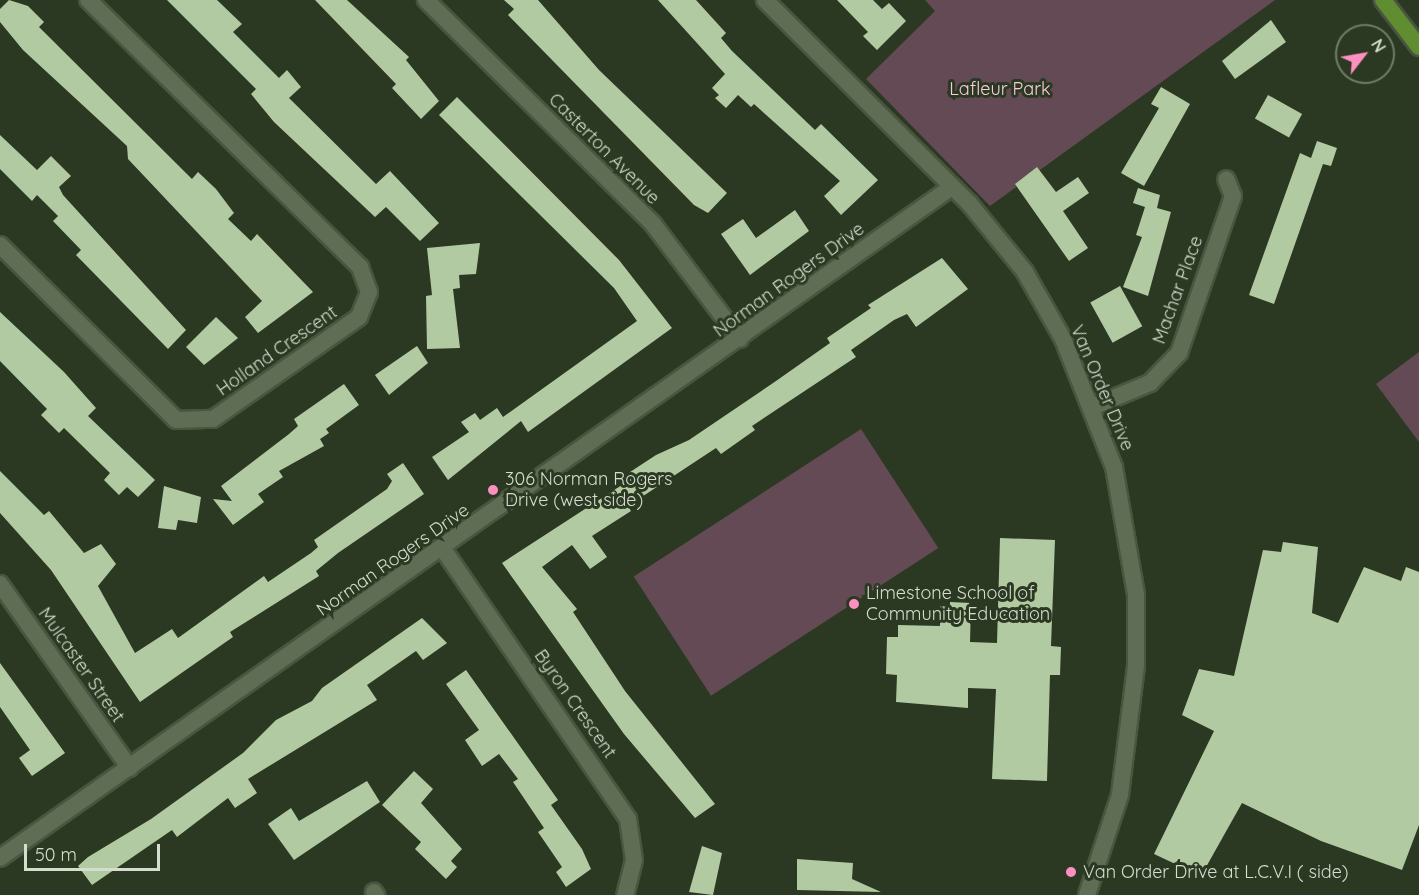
<!DOCTYPE html>
<html>
<head>
<meta charset="utf-8">
<style>
  body { margin:0 }
  #map { position:relative; width:1419px; height:895px; overflow:hidden; background:#2b3922; font-family:Quicksand,sans-serif }
  div>[style] { position:absolute }
  .green>* { inset:0; background:#634a54; transform-origin:0 0 }
  .building>* { inset:0; background:#b2caa2; transform-origin:0 0 }
  .roads { filter:drop-shadow(2px 0 #4a5541) drop-shadow(-2px 0 #4a5541) drop-shadow(0 2px #4a5541) drop-shadow(0 -2px #4a5541) }
  .minor>* { height:16px; margin:-8px; padding:0 8px; transform-origin:8px; border-radius:8px; background:#5e6d54 }
  .primary>* { height:16px; margin:-8px; padding:0 8px; transform-origin:8px; border-radius:8px; background:#608d2f }
  .dots>* { width:16px; height:16px; translate:-50% -50%; box-sizing:border-box; border:3px solid #2b3922; border-radius:50% }
  span { translate:-50% -50%; white-space:nowrap; text-align:center; line-height:1.15; -webkit-text-stroke:6px #2b3922; paint-order:stroke }
  .park-label { font-size:18px; color:#f8ccdd }
  .street-label { font-size:18px; color:#d4ddce }
  .poi-label { font-size:18px; color:#d4ddce }
  .left { translate:0 -50%; text-align:left }
  .north { position:absolute; left:1335px; top:24px; width:60px; height:60px; box-sizing:border-box; background:#2b3922; border:2px solid #6f7b67; border-radius:50%; rotate:59deg; font-size:16px; font-weight:700; line-height:24px; text-align:center; color:#d4ddce }
  .north::after { content:''; display:block; margin:auto; width:21px; height:27px; background:#fd8fc1; clip-path:polygon(50% 0,100% 100%,50% 72%,0 100%) }
  .scale { position:absolute; left:24px; top:844px; width:136px; height:27px; box-sizing:border-box; border:3px solid #d4ddce; border-top:0; padding-left:8px; font-size:18px; line-height:21px; white-space:nowrap; color:#d4ddce; -webkit-text-stroke:4px #2b3922; paint-order:stroke }
</style>
</head>
<body>
<div id="map">
  <div class="green">
    <div style="clip-path:polygon(925px 0,1275px 0,990px 206px,866px 79px,935px 11px)"></div>
    <div style="clip-path:polygon(1419px 352px,1419px 442px,1376px 384px)"></div>
    <div style="left:861px;top:429px;width:142px;height:271px;rotate:57deg"></div>
  </div>
  <div class="building">
    <div style="clip-path:polygon(9px 0,28px 6px,44px 22px,39px 27px,192px 179px,198px 172px,216px 189px,234px 213px,228px 219px,251px 241px,257px 234px,313px 292px,258px 333px,245px 317px,262px 301px,128px 159px,127px 146px,23px 50px,0 22px,0 9px)"></div>
    <div style="clip-path:polygon(167px 0,217px 0,242px 24px,233px 32px,279px 78px,287px 70px,301px 87px,289px 98px,376px 184px,390px 171px,439px 223px,420px 241px,386px 207px,375px 217px,274px 122px,251px 94px,256px 89px)"></div>
    <div style="clip-path:polygon(315px 0,347px 0,409px 57px,406px 60px,439px 101px,421px 119px,392px 88px,396px 84px)"></div>
    <div style="clip-path:polygon(504px 0,538px 0,599px 70px,727px 193px,708px 213px,694px 205px,508px 15px,514px 9px)"></div>
    <div style="clip-path:polygon(658px 0,696px 0,726px 33px,721px 38px,732px 51px,815px 130px,821px 124px,878px 180px,841px 215px,824px 196px,840px 181px,754px 104px,751px 107px,738px 95px,726px 108px,715px 98px,719px 95px,712px 88px,725px 74px)"></div>
    <div style="clip-path:polygon(837px 0,873px 0,882px 9px,889px 3px,906px 21px,877px 50px,863px 36px,868px 32px)"></div>
    <div style="clip-path:polygon(1271px 20px,1286px 42px,1235px 79px,1222px 61px)"></div>
    <div style="clip-path:polygon(1161px 87px,1190px 104px,1144px 186px,1121px 173px,1159px 108px,1151px 104px)"></div>
    <div style="left:1268px;top:95px;width:39px;height:27px;rotate:29deg"></div>
    <div style="clip-path:polygon(457px 97px,619px 260px,672px 328px,528px 432px,521px 421px,448px 480px,432px 457px,469px 432px,461px 422px,475px 413px,480px 420px,497px 408px,503px 417px,637px 321px,614px 288px,439px 115px)"></div>
    <div style="clip-path:polygon(0 135px,37px 170px,51px 156px,71px 176px,59px 187px,63px 195px,186px 330px,168px 349px,76px 255px,81px 250px,53px 221px,58px 216px,37px 195px,32px 201px,0 169px)"></div>
    <div style="clip-path:polygon(1317px 141px,1337px 148px,1331px 166px,1323px 164px,1274px 304px,1249px 295px,1300px 153px,1311px 158px)"></div>
    <div style="clip-path:polygon(1037px 167px,1056px 192px,1078px 177px,1089px 193px,1063px 211px,1088px 248px,1069px 261px,1015px 184px)"></div>
    <div style="clip-path:polygon(1138px 188px,1160px 195px,1157px 208px,1171px 212px,1148px 296px,1123px 287px,1142px 237px,1136px 235px,1145px 207px,1133px 203px)"></div>
    <div style="clip-path:polygon(795px 210px,809px 231px,750px 275px,721px 234px,743px 219px,756px 238px)"></div>
    <div style="clip-path:polygon(480px 243px,476px 274px,459px 275px,460px 288px,453px 289px,460px 348px,427px 349px,426px 296px,432px 295px,427px 248px)"></div>
    <div style="clip-path:polygon(942px 258px,968px 289px,916px 327px,907px 314px,894px 320px,851px 350px,856px 357px,752px 426px,755px 430px,721px 454px,716px 448px,628px 506px,631px 511px,592px 536px,607px 557px,590px 569px,572px 545px,542px 567px,577px 609px,573px 612px,625px 691px,715px 804px,695px 818px,624px 734px,502px 563px,628px 481px,624px 476px,656px 455px,689px 440px,776px 381px,830px 343px,827px 338px,871px 308px,868px 305px)"></div>
    <div style="left:1120px;top:286px;width:46px;height:34px;rotate:61deg"></div>
    <div style="clip-path:polygon(0 312px,64px 372px,96px 408px,88px 416px,155px 480px,138px 497px,127px 487px,119px 495px,104px 480px,110px 473px,64px 428px,59px 433px,41px 415px,47px 409px,0 361px)"></div>
    <div style="clip-path:polygon(216px 317px,238px 338px,204px 365px,186px 347px)"></div>
    <div style="clip-path:polygon(417px 346px,428px 363px,389px 395px,375px 375px)"></div>
    <div style="clip-path:polygon(344px 384px,359px 405px,326px 429px,329px 433px,320px 439px,324px 446px,279px 471px,283px 477px,258px 494px,264px 502px,233px 525px,213px 499px,232px 501px,221px 486px,289px 434px,298px 426px,294px 419px)"></div>
    <div style="clip-path:polygon(403px 463px,424px 494px,338px 553px,316px 571px,319px 576px,230px 632px,233px 637px,140px 702px,51px 570px,0 513px,0 471px,44px 515px,49px 511px,84px 553px,101px 544px,116px 564px,98px 586px,135px 653px,172px 629px,178px 638px,264px 576px,268px 582px,311px 553px,318px 547px,314px 540px,387px 489px,392px 481px,387px 474px)"></div>
    <div style="clip-path:polygon(164px 486px,201px 497px,197px 523px,178px 520px,176px 530px,158px 528px)"></div>
    <div style="clip-path:polygon(1000px 538px,1055px 540px,1051px 646px,1061px 647px,1060px 675px,1050px 675px,1047px 781px,992px 779px,996px 689px,968px 688px,968px 708px,896px 702px,897px 675px,886px 674px,887px 637px,898px 637px,898px 625px,940px 626px,940px 606px,950px 607px,950px 602px,971px 603px,970px 642px,997px 643px)"></div>
    <div style="clip-path:polygon(1283px 542px,1318px 547px,1312px 613px,1338px 623px,1364px 567px,1401px 581px,1406px 567px,1419px 572px,1419px 825px,1402px 870px,1321px 841px,1242px 803px,1201px 876px,1154px 854px,1214px 731px,1182px 715px,1199px 669px,1234px 676px,1263px 550px,1281px 552px)"></div>
    <div style="clip-path:polygon(422px 618px,447px 643px,423px 660px,416px 651px,367px 685px,377px 700px,248px 779px,257px 793px,235px 808px,228px 798px,177px 837px,172px 830px,92px 885px,78px 866px,88px 857px,151px 819px,243px 753px,276px 720px,312px 701px,322px 688px)"></div>
    <div style="clip-path:polygon(0 663px,65px 753px,32px 776px,19px 758px,30px 750px,0 707px)"></div>
    <div style="clip-path:polygon(466px 670px,558px 800px,551px 805px,582px 849px,591px 869px,566px 887px,556px 872px,562px 867px,538px 832px,544px 828px,513px 782px,518px 779px,499px 754px,482px 766px,465px 740px,479px 730px,446px 684px)"></div>
    <div style="clip-path:polygon(414px 771px,433px 789px,421px 803px,462px 849px,451px 861px,457px 867px,446px 879px,415px 849px,421px 842px,382px 805px)"></div>
    <div style="clip-path:polygon(367px 781px,380px 802px,294px 860px,268px 824px,291px 808px,299px 821px)"></div>
    <div style="clip-path:polygon(702px 846px,722px 853px,713px 895px,689px 892px)"></div>
    <div style="clip-path:polygon(797px 859px,853px 863px,852px 879px,881px 892px,797px 890px)"></div>
  </div>
  <div class="roads">
    <div class="minor">
      <div style="left:426px;top:0;width:319px;rotate:44.6deg"></div>
      <div style="left:653px;top:224px;width:144px;rotate:52.9deg"></div>
      <div style="left:765px;top:0;width:288px;rotate:44.9deg"></div>
      <div style="left:969px;top:203px;width:89px;rotate:50.9deg"></div>
      <div style="left:1025px;top:272px;width:77px;rotate:60.4deg"></div>
      <div style="left:1063px;top:339px;width:138px;rotate:68.3deg"></div>
      <div style="left:1114px;top:467px;width:130px;rotate:80.2deg"></div>
      <div style="left:1136px;top:595px;width:71px;rotate:90deg"></div>
      <div style="left:1136px;top:666px;width:130px;rotate:97.1deg"></div>
      <div style="left:1120px;top:795px;width:105px;rotate:108.3deg"></div>
      <div style="left:0;top:245px;width:248px;rotate:44.8deg"></div>
      <div style="left:176px;top:420px;width:37px;rotate:-2deg"></div>
      <div style="left:213px;top:419px;width:178px;rotate:-34.9deg"></div>
      <div style="left:359px;top:317px;width:27px;rotate:-68deg"></div>
      <div style="left:369px;top:292px;width:27px;rotate:-110deg"></div>
      <div style="left:360px;top:267px;width:381px;rotate:-135.5deg"></div>
      <div style="left:1092px;top:407px;width:63px;rotate:-22.5deg"></div>
      <div style="left:1150px;top:383px;width:42px;rotate:-46deg"></div>
      <div style="left:1179px;top:353px;width:166px;rotate:-71deg"></div>
      <div style="left:1233px;top:196px;width:18px;rotate:-112deg"></div>
      <div style="left:443px;top:549px;width:327px;rotate:55.6deg"></div>
      <div style="left:628px;top:819px;width:41px;rotate:81.7deg"></div>
      <div style="left:634px;top:860px;width:36px;rotate:104deg"></div>
      <div style="left:0;top:584px;width:225px;rotate:54.8deg"></div>
      <div style="left:0;top:858px;width:1165px;rotate:-35.18deg"></div>
      <div style="left:374px;top:892px;width:4px;rotate:56deg"></div>
    </div>
    <div class="primary">
      <div style="left:1383px;top:0;width:59px;rotate:52.5deg"></div>
    </div>
  </div>
  <div class="dots">
    <div style="left:493px;top:490px;background:#fd8fc1"></div>
    <div style="left:854px;top:604px;background:#fd8fc1"></div>
    <div style="left:1071px;top:872px;background:#fd8fc1"></div>
  </div>
  <div class="park-label">
    <span style="left:1000px;top:89px">Lafleur Park</span>
  </div>
  <div class="street-label">
    <span style="left:604px;top:149px;rotate:45deg">Casterton Avenue</span>
    <span style="left:789px;top:280px;rotate:-36deg">Norman Rogers Drive</span>
    <span style="left:1178px;top:290px;rotate:-70deg">Machar Place</span>
    <span style="left:277px;top:351px;rotate:-35deg">Holland Crescent</span>
    <span style="left:1102px;top:388px;rotate:67deg">Van Order Drive</span>
    <span style="left:393px;top:560px;rotate:-35deg">Norman Rogers Drive</span>
    <span style="left:81px;top:665px;rotate:55deg">Mulcaster Street</span>
    <span style="left:575px;top:704px;rotate:55deg">Byron Crescent</span>
  </div>
  <div class="poi-label">
    <span class="left" style="left:505px;top:490px">306 Norman Rogers<br>Drive (west side)</span>
    <span class="left" style="left:866px;top:604px">Limestone School of<br>Community Education</span>
    <span class="left" style="left:1083px;top:872px">Van Order Drive at L.C.V.I ( side)</span>
  </div>
  <div class="north">N</div>
  <div class="scale">50 m</div>
</div>
</body>
</html>
